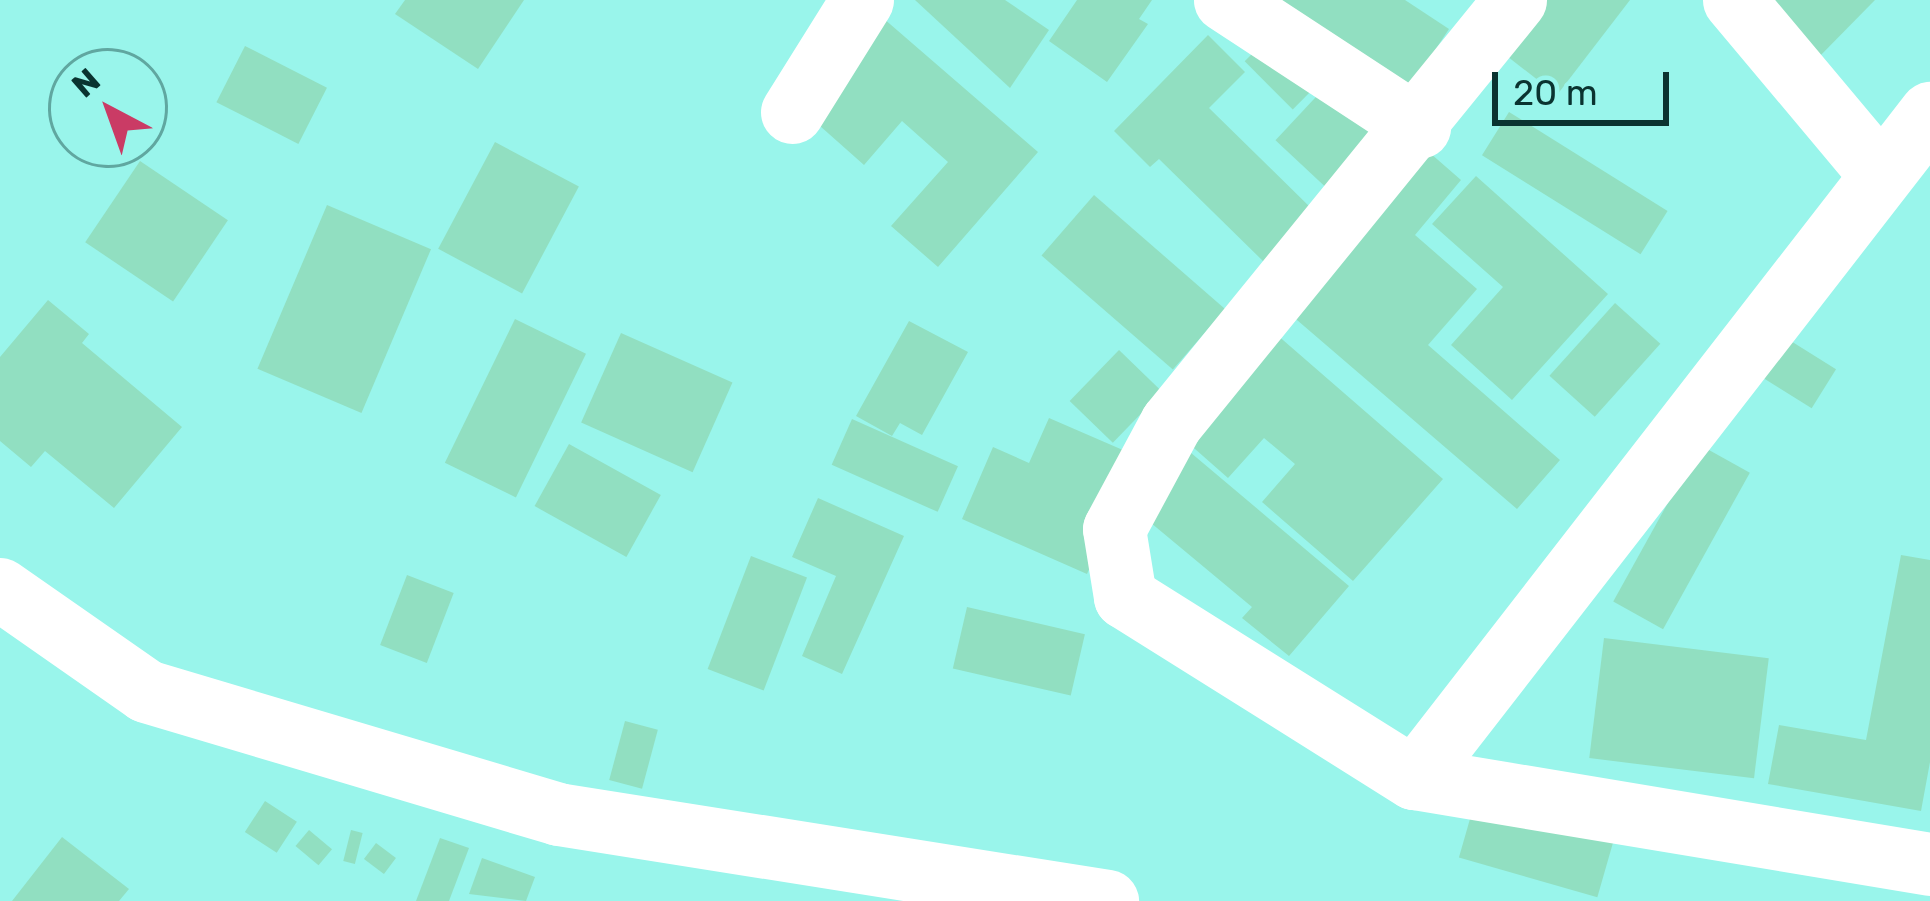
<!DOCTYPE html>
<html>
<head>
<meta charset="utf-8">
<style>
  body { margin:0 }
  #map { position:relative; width:1930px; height:901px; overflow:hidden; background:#99f5eb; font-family:Rubik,sans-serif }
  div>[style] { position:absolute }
  .building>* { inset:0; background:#91dfc1; transform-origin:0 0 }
  .minor>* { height:63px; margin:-31.5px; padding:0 31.5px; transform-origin:31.5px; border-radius:31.5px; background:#fff }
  span { translate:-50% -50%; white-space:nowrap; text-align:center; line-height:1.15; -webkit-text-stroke:10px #99f5eb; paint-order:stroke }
  .north { position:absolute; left:48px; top:48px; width:120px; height:120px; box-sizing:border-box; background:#99f5eb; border:3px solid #60a7a0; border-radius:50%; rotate:319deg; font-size:33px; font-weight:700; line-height:48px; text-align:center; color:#0a3330 }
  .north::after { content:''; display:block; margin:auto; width:42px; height:54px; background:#ca3b65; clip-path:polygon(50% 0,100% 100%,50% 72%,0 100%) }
  .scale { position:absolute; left:1492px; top:72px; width:177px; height:54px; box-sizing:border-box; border:6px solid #0a3330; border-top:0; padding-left:15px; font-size:36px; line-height:42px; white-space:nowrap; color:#0a3330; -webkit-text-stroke:9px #99f5eb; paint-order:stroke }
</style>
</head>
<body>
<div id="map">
  <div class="building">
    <div style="clip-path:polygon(405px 0,524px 0,478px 69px,395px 14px)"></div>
    <div style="clip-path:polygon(915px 0,1005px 0,1049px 30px,1010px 88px)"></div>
    <div style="clip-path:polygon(1077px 0,1152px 0,1139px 19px,1148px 24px,1107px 82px,1049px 41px)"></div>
    <div style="clip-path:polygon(1256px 0,1405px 0,1449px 29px,1404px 97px)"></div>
    <div style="clip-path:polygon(1544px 0,1630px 0,1557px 95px,1503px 53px)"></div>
    <div style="clip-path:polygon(1755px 0,1875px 0,1816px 60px)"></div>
    <div style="clip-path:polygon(883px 18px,1038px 152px,938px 267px,891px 226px,948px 162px,902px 121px,864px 165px,811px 118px)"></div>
    <div style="clip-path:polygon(1208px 35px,1245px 72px,1209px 108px,1315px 212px,1265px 263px,1159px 159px,1150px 167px,1114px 131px)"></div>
    <div style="left:1268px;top:38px;width:68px;height:33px;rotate:45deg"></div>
    <div style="left:245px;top:46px;width:92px;height:63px;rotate:27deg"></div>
    <div style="left:1328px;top:84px;width:75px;height:77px;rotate:43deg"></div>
    <div style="left:1509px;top:112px;width:187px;height:51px;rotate:32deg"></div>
    <div style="left:495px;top:142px;width:95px;height:121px;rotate:28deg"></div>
    <div style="clip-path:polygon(1430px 153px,1461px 180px,1415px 235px,1477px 289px,1428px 345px,1560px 460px,1517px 509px,1290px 314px)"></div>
    <div style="left:140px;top:161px;width:106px;height:98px;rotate:34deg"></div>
    <div style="clip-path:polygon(1476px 176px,1608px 294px,1512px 400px,1451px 345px,1503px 287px,1432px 224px)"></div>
    <div style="left:1094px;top:195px;width:174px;height:80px;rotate:41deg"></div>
    <div style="left:327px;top:205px;width:113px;height:178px;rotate:23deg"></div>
    <div style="clip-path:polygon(48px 300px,89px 334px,82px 343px,182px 427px,114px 508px,45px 451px,31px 467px,0 441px,0 357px)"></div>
    <div style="left:1615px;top:303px;width:61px;height:98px;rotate:42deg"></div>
    <div style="left:515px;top:319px;width:79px;height:160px;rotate:26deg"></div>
    <div style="clip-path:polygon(909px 321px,968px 352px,922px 435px,900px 423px,892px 436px,856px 416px)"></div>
    <div style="clip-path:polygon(1269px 328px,1443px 479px,1353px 581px,1262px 502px,1295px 464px,1264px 438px,1228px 478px,1178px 434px)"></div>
    <div style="left:621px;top:333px;width:122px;height:98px;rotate:24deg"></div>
    <div style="left:1786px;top:338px;width:59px;height:46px;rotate:32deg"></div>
    <div style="left:1119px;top:350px;width:60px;height:71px;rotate:44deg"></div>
    <div style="clip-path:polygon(1049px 418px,1139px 457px,1087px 574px,962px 519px,993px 447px,1029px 463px)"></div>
    <div style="left:852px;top:419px;width:116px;height:50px;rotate:24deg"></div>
    <div style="left:569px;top:444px;width:105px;height:71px;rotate:29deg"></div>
    <div style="left:1700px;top:445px;width:57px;height:179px;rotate:29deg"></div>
    <div style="clip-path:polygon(1184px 447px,1349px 586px,1289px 656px,1242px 618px,1252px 607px,1133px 508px)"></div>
    <div style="clip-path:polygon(818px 498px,904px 536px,842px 674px,802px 656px,836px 576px,792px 557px)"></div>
    <div style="clip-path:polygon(1901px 555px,1930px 560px,1930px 762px,1921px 811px,1768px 784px,1779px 725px,1866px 740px)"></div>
    <div style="left:751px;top:556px;width:60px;height:121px;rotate:21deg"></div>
    <div style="left:407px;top:575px;width:50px;height:75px;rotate:21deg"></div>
    <div style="left:967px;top:607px;width:121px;height:63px;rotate:13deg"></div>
    <div style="left:1604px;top:638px;width:166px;height:121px;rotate:7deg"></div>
    <div style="left:625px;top:721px;width:34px;height:61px;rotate:15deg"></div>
    <div style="left:1476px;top:798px;width:144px;height:62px;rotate:16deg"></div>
    <div style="left:265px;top:801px;width:38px;height:37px;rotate:33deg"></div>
    <div style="left:309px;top:830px;width:30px;height:21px;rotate:40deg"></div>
    <div style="left:351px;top:830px;width:12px;height:32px;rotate:14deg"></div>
    <div style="clip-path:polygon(62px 837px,129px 889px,119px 901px,12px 901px)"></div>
    <div style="clip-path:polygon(440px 838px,469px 848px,449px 901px,416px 901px)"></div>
    <div style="left:376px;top:843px;width:25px;height:20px;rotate:37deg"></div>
    <div style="clip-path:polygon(482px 858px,535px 877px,526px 901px,469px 894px)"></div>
  </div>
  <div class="minor">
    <div style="left:1225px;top:0;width:232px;rotate:33.2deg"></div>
    <div style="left:1515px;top:0;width:545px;rotate:129.12deg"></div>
    <div style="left:1171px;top:423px;width:120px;rotate:118.3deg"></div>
    <div style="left:1114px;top:529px;width:69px;rotate:80.8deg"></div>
    <div style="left:1125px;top:597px;width:341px;rotate:32.1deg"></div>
    <div style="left:1414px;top:778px;width:523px;rotate:9.46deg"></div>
    <div style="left:1734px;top:0;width:227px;rotate:50deg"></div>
    <div style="left:792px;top:112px;width:132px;rotate:-58deg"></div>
    <div style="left:0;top:589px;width:178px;rotate:34.9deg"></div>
    <div style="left:146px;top:691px;width:430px;rotate:16.6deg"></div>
    <div style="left:558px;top:814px;width:556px;rotate:9deg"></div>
    <div style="left:1414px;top:778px;width:842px;rotate:-52.19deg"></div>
  </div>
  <div class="north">N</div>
  <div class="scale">20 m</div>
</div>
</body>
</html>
